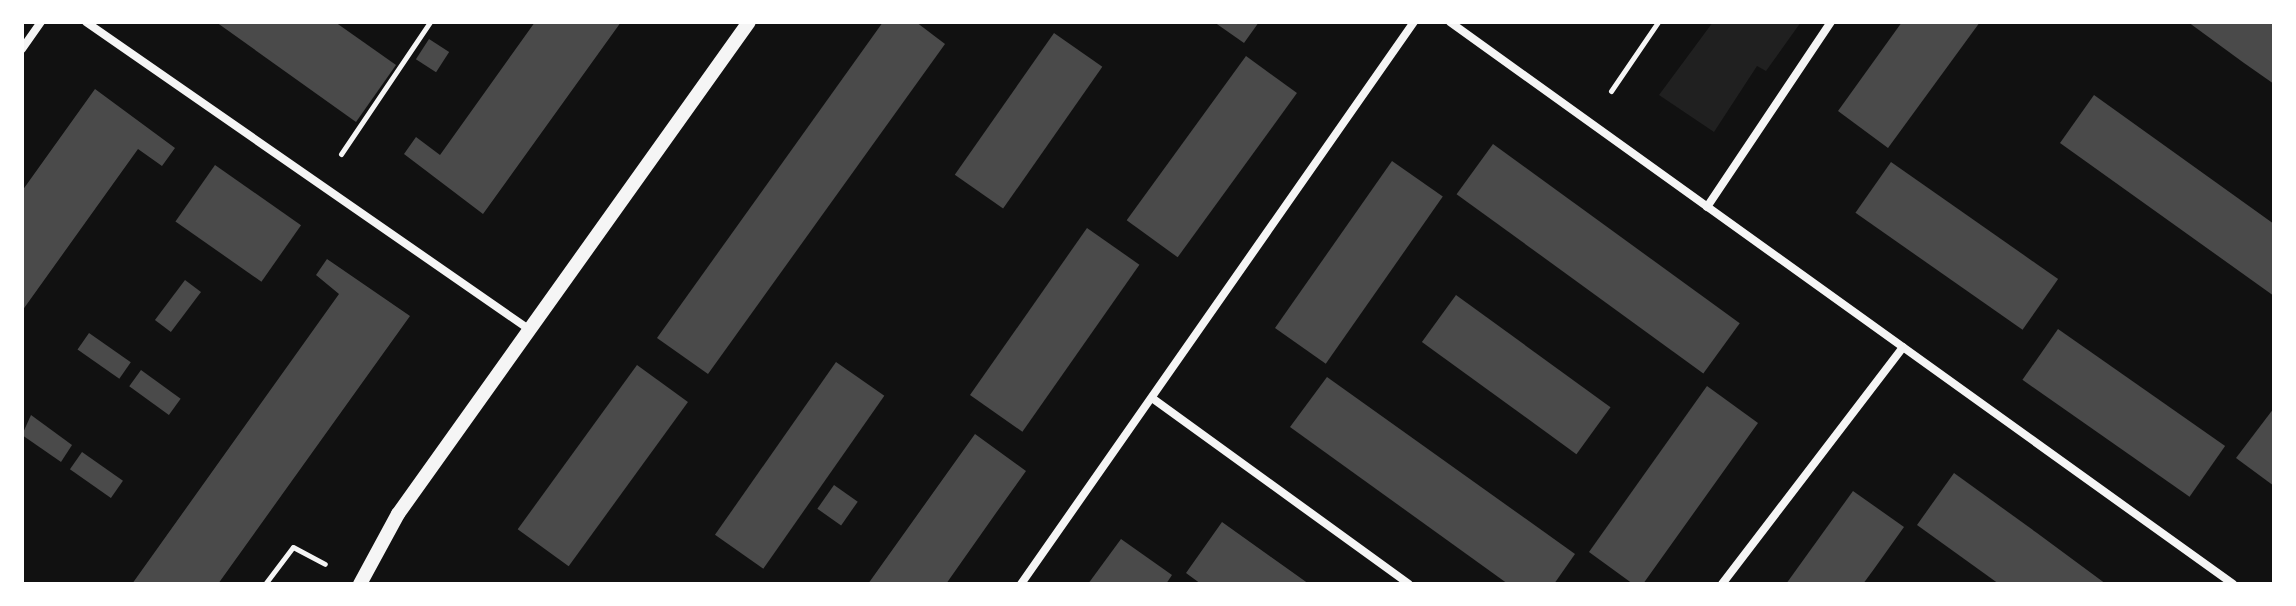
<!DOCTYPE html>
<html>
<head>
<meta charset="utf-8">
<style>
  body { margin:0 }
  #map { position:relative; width:2296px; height:606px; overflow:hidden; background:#111; font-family:Overpass,sans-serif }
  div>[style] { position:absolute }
  .green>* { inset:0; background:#202020 }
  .building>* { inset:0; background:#4a4a4a; transform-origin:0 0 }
  .path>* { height:5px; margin:-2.5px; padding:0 2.5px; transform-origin:2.5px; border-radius:2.5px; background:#f5f5f5 }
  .minor>* { height:8px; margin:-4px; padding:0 4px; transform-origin:4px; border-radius:4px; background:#f5f5f5 }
  .tertiary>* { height:14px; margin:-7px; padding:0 7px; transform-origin:7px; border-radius:7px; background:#f5f5f5 }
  span { translate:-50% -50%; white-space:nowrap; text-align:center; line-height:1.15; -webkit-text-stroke:6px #fff; paint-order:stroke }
  .frame { position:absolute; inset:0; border:24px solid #fff; pointer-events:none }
</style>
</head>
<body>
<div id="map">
  <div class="green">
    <div style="clip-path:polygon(1713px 22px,1801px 22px,1766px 71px,1757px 66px,1714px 132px,1659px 95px)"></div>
  </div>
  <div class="building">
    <div style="clip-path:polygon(216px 22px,335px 22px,396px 65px,356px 122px)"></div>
    <div style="clip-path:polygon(535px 22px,621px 22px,483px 214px,404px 154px,416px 137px,440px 155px)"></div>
    <div style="clip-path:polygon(883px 22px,916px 22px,945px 44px,708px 374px,657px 338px)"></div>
    <div style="clip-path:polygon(1214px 22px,1259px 22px,1244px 43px)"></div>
    <div style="clip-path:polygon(1902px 22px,1980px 22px,1888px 148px,1838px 111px)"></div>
    <div style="clip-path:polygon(2188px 22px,2274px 22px,2274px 84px,2244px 63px)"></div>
    <div style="left:1054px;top:33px;width:59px;height:173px;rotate:35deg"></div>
    <div style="left:429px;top:39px;width:24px;height:24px;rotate:33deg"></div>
    <div style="left:1246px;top:56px;width:63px;height:203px;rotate:36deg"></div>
    <div style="clip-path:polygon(95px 89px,175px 148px,162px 166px,138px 149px,22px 311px,22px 191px)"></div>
    <div style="clip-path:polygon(2094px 95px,2274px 224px,2274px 296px,2060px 143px)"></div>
    <div style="left:1493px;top:144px;width:305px;height:62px;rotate:36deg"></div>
    <div style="left:1392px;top:161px;width:62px;height:204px;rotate:35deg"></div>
    <div style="left:1891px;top:162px;width:204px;height:62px;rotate:35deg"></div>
    <div style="left:215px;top:165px;width:105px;height:69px;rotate:35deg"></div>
    <div style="left:1087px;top:228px;width:64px;height:204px;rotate:35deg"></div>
    <div style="clip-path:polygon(327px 259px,410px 316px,218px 584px,132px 584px,339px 294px,316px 275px)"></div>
    <div style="left:185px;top:280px;width:20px;height:50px;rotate:37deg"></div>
    <div style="left:1456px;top:295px;width:191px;height:58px;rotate:36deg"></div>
    <div style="left:2058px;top:329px;width:204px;height:62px;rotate:35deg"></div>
    <div style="left:89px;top:333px;width:51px;height:20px;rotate:35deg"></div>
    <div style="left:836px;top:362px;width:59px;height:211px;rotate:35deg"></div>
    <div style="left:637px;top:365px;width:63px;height:203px;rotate:36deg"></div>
    <div style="left:141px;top:370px;width:49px;height:20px;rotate:36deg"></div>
    <div style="clip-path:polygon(1327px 377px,1575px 554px,1554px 584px,1508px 584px,1290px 427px)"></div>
    <div style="clip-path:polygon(1707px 386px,1758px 423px,1643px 584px,1633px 584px,1589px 552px)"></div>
    <div style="clip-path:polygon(2274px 408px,2274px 486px,2236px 458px)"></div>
    <div style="clip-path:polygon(31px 415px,72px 445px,61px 462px,22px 435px)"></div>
    <div style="clip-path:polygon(975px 434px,1026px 471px,996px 513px,946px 584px,868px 584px)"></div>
    <div style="left:82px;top:452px;width:50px;height:21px;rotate:35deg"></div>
    <div style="clip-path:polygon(1954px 473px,2037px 533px,2106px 584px,1999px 584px,1917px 525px)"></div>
    <div style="left:834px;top:485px;width:29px;height:29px;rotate:35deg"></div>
    <div style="clip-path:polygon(1853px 491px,1904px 527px,1874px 569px,1863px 584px,1786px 584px)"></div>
    <div style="clip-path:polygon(1222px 522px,1264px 552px,1309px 584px,1201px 584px,1186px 573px)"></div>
    <div style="clip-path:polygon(1121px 539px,1172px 575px,1166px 584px,1088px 584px)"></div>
  </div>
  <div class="path">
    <div style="left:1611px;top:91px;width:83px;rotate:-55.7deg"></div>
    <div style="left:341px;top:154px;width:159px;rotate:-56deg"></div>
    <div style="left:265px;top:584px;width:46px;rotate:-52.9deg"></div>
    <div style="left:293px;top:547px;width:36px;rotate:28deg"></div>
  </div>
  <div class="minor">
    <div style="left:86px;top:22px;width:540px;rotate:34.75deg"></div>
    <div style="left:1450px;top:22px;width:964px;rotate:35.67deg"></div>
    <div style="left:22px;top:49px;width:33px;rotate:-55deg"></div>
    <div style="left:1707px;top:207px;width:223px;rotate:-56.2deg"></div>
    <div style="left:1152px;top:398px;width:317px;rotate:35.9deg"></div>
    <div style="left:1021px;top:584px;width:686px;rotate:-55.04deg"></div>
    <div style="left:1722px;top:584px;width:298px;rotate:-52.6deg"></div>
  </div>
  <div class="tertiary">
    <div style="left:360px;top:584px;width:80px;rotate:-61.5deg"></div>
    <div style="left:398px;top:514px;width:604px;rotate:-54.5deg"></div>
  </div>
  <div class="frame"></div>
</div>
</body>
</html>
